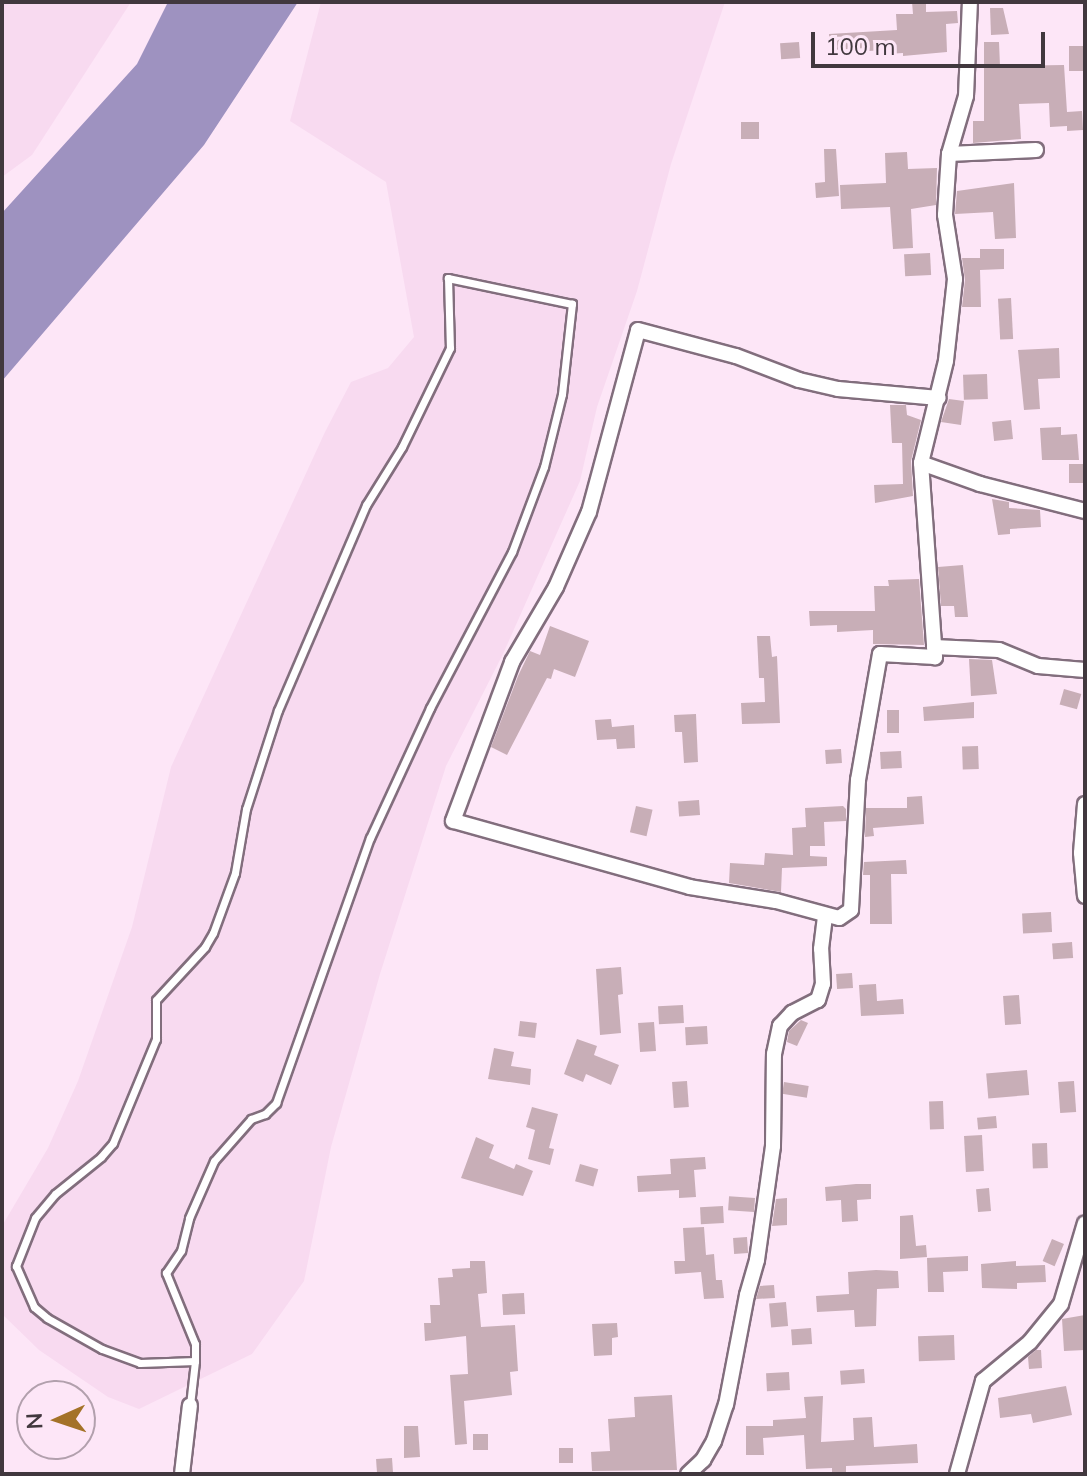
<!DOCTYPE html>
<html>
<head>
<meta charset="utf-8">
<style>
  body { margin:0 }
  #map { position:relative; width:1087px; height:1476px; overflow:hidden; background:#fde6f7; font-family:Mulish,sans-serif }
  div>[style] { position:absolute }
  .built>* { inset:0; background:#f8daf0 }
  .water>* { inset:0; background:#9e92c0 }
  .building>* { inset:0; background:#c8aeb7; transform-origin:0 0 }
  .roads { filter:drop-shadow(2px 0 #826e7d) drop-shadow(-2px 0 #826e7d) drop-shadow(0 2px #826e7d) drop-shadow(0 -2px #826e7d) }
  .lane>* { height:7px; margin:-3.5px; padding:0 3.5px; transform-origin:3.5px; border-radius:3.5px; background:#fff }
  .street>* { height:14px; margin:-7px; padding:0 7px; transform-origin:7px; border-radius:7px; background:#fff }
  span { translate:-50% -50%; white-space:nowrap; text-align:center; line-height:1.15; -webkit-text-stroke:8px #fde6f7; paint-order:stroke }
  .frame { position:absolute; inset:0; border:4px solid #41383e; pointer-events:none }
  .north { position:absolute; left:16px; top:1380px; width:80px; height:80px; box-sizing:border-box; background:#fde6f7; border:2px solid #b2a0ad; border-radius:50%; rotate:267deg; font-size:22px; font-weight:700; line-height:32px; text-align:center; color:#41383e }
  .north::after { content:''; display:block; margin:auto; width:28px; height:36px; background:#a47228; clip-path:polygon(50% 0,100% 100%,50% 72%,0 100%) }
  .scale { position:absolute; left:811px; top:32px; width:234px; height:36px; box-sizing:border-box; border:4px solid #41383e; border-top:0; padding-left:10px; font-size:24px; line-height:28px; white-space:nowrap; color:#41383e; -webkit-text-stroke:6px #fde6f7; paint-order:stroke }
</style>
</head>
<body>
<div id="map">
  <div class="built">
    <div style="clip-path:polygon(2px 2px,131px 2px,32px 155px,2px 177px)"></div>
    <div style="clip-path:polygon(321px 2px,725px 2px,671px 164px,637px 291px,597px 407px,580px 481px,503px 654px,446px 766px,380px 974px,331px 1147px,304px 1281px,252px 1354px,139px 1409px,108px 1397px,39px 1350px,2px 1314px,2px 1226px,48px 1148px,78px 1081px,132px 927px,171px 767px,325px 432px,351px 382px,388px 368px,414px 337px,386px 182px,290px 121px)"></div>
  </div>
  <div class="water">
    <div style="clip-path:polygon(168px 2px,298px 2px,204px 145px,2px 381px,2px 213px,137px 64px)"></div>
  </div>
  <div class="building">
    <div style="clip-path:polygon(912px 2px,926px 2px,926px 12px,957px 11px,958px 23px,946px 24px,947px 52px,903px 56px,903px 53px,887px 54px,887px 50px,868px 51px,867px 48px,830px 50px,829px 34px,897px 30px,896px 14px,913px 14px)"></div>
    <div style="clip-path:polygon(990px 8px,1003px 8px,1009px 34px,991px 35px)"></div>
    <div style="left:799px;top:42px;width:16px;height:19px;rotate:86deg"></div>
    <div style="clip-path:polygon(984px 42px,999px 42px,1000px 66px,1064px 65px,1067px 112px,1082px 111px,1083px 130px,1067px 131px,1067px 126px,1050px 127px,1049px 103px,1019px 104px,1021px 139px,973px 143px,973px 121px,984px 121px)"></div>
    <div style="left:1085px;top:46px;width:25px;height:16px;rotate:90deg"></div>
    <div style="left:741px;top:122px;width:18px;height:17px"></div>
    <div style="clip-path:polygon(824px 149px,836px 149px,839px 196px,816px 198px,815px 183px,825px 182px)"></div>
    <div style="clip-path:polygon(907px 152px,908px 169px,937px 168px,936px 205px,911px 209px,913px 248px,893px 249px,890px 207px,841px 209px,840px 185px,886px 183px,885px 153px)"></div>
    <div style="clip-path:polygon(1014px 183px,1016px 238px,995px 239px,993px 212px,955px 214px,957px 191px)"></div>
    <div style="clip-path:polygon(980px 249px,1004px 249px,1004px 269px,980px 270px,981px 307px,962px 307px,965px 280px,962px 258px,980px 258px)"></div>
    <div style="left:930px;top:253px;width:22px;height:26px;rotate:87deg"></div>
    <div style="left:1011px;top:298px;width:41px;height:13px;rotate:87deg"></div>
    <div style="clip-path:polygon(1059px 348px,1060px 378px,1038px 379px,1040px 409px,1024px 410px,1018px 350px)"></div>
    <div style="left:987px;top:374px;width:25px;height:24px;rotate:88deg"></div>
    <div style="clip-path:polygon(949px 399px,964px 401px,961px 425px,941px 422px)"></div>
    <div style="clip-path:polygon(890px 405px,906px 405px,907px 415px,921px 420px,911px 461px,913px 496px,875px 503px,874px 485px,903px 484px,902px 443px,892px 443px)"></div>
    <div style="left:1011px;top:420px;width:19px;height:19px;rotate:84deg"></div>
    <div style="clip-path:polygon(1061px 427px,1061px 435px,1077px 434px,1079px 460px,1042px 460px,1040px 428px)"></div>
    <div style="left:1085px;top:464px;width:19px;height:16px;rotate:90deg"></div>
    <div style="clip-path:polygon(992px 499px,1009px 502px,1009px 508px,1040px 510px,1041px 527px,1010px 529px,1010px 534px,998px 535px)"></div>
    <div style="clip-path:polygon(963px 565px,968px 617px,955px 617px,954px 606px,941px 606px,938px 567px)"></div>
    <div style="clip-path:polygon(919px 579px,924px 645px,873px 644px,873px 630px,837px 632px,837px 625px,810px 626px,809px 611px,875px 611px,874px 586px,889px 586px,888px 580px)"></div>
    <div style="clip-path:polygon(550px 626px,589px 641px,575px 677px,554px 669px,551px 679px,547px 678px,507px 755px,491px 747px,518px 676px,530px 651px,540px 655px)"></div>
    <div style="clip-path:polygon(757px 636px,770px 636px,772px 657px,777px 656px,780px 723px,742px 724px,741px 703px,765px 702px,764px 678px,759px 678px)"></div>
    <div style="clip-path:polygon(969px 659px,992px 660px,997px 694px,971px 696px)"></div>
    <div style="left:1064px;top:689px;width:18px;height:16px;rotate:16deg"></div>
    <div style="clip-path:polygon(974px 702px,974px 718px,924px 721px,923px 707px)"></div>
    <div style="left:887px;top:710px;width:12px;height:23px"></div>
    <div style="clip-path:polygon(696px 714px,698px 762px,684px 763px,682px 732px,675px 732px,674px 715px)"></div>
    <div style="clip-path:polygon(611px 719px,612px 727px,634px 725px,635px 748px,617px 749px,616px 739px,597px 740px,595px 720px)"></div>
    <div style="left:978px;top:746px;width:23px;height:16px;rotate:88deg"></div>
    <div style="left:841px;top:749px;width:14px;height:16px;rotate:86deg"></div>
    <div style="left:901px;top:751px;width:17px;height:21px;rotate:87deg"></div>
    <div style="clip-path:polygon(922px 796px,924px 824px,873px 828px,874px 836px,865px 837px,866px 808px,907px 808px,907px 797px)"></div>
    <div style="left:699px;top:800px;width:15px;height:21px;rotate:86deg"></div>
    <div style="left:636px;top:806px;width:17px;height:27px;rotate:13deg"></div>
    <div style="clip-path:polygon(843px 806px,846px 809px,846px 821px,824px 822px,825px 846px,810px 846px,810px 856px,827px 857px,827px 866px,782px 868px,781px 892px,729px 883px,730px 863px,764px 865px,765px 853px,793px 855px,792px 828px,806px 827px,805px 808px)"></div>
    <div style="clip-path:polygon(906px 860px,907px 874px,891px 874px,892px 924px,870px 924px,870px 875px,863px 875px,864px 862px)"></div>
    <div style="left:1051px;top:912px;width:20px;height:29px;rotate:87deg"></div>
    <div style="left:1072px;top:942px;width:16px;height:20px;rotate:86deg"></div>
    <div style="clip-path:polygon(621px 967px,623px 994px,618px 995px,621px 1033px,600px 1035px,596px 969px)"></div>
    <div style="left:852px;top:973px;width:15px;height:16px;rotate:86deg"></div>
    <div style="clip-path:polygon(876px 984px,877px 1001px,903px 999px,904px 1014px,861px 1016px,859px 985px)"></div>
    <div style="left:1019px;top:995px;width:29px;height:16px;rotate:86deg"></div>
    <div style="left:683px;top:1005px;width:18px;height:25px;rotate:87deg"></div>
    <div style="clip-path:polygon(801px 1020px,808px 1023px,797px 1046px,787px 1042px,789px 1031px)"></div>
    <div style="left:520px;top:1021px;width:17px;height:15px;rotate:7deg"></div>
    <div style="left:654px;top:1022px;width:29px;height:16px;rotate:86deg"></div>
    <div style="left:707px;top:1026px;width:18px;height:22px;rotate:87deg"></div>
    <div style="clip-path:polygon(577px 1039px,597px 1046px,594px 1055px,619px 1065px,611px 1085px,586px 1074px,583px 1082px,564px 1074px)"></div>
    <div style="clip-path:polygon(494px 1048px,514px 1052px,511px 1066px,531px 1069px,530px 1085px,488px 1079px)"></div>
    <div style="left:1027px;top:1070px;width:25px;height:41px;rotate:85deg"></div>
    <div style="left:687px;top:1081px;width:26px;height:15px;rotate:86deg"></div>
    <div style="left:1074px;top:1081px;width:31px;height:16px;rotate:86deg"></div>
    <div style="left:784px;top:1082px;width:25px;height:12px;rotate:9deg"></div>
    <div style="left:943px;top:1101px;width:28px;height:14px;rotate:88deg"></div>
    <div style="clip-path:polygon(532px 1107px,558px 1114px,549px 1148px,554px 1149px,550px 1165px,528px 1159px,535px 1130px,526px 1127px)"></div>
    <div style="left:996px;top:1116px;width:12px;height:19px;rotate:85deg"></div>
    <div style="left:982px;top:1135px;width:36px;height:18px;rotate:87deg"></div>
    <div style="clip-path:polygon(476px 1137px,494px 1145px,489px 1158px,514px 1169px,516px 1164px,533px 1171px,523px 1196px,461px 1178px)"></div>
    <div style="left:1047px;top:1143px;width:25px;height:15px;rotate:88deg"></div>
    <div style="clip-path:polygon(705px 1157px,706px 1169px,694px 1170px,696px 1197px,679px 1198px,679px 1190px,638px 1192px,637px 1176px,671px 1174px,670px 1159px)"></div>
    <div style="left:580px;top:1164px;width:19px;height:18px;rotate:16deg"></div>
    <div style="clip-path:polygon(856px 1184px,871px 1184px,871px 1199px,857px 1200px,858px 1221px,842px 1222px,841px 1200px,826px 1201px,825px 1187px)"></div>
    <div style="left:989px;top:1188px;width:23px;height:13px;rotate:85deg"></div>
    <div style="left:755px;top:1198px;width:14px;height:26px;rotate:94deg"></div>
    <div style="clip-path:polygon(787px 1198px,787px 1225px,772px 1226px,776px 1199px)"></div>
    <div style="left:723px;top:1206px;width:17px;height:23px;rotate:87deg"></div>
    <div style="clip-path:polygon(913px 1215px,916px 1246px,926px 1245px,927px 1257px,900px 1259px,900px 1216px)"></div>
    <div style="clip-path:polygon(704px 1227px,706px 1255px,714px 1254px,716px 1280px,722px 1280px,724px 1298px,704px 1299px,701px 1272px,675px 1274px,674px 1261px,685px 1261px,683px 1228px)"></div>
    <div style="left:747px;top:1237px;width:16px;height:14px;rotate:86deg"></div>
    <div style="left:1052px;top:1239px;width:13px;height:24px;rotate:23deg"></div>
    <div style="clip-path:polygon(968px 1256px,968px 1271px,943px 1272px,944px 1292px,928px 1292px,927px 1258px)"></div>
    <div style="clip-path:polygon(470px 1261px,485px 1261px,487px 1293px,478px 1294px,481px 1327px,515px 1325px,518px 1371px,510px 1372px,512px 1395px,464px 1401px,467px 1444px,455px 1445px,450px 1375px,468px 1374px,466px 1336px,425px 1341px,424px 1323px,431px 1323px,430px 1305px,440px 1305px,438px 1278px,453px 1277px,452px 1269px,470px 1268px)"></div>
    <div style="clip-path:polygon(1016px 1261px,1016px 1266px,1045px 1265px,1046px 1282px,1017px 1283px,1017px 1289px,982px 1288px,981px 1264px)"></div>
    <div style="clip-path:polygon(876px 1270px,898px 1271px,899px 1288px,877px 1289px,876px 1326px,855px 1327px,854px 1310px,817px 1312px,816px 1296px,849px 1294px,848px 1272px)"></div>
    <div style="clip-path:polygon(774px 1285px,775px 1298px,756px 1299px,760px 1286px)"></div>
    <div style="left:524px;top:1293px;width:21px;height:22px;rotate:87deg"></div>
    <div style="left:786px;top:1302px;width:24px;height:17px;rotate:85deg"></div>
    <div style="clip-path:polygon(1085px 1315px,1085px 1350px,1064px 1351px,1062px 1319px)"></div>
    <div style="clip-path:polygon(617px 1323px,618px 1337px,612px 1338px,612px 1355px,594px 1356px,592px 1324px)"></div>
    <div style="left:811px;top:1328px;width:16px;height:20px;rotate:86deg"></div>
    <div style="left:954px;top:1335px;width:25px;height:36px;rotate:88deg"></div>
    <div style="clip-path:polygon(1036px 1350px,1041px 1350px,1042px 1368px,1029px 1369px,1028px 1357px)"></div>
    <div style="left:864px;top:1369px;width:14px;height:24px;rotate:86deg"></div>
    <div style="left:789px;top:1372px;width:18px;height:23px;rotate:87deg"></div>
    <div style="clip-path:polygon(1066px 1386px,1072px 1415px,1033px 1423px,1031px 1414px,1000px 1418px,998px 1398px)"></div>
    <div style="clip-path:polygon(672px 1395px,677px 1470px,592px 1471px,591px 1452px,610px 1451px,608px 1419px,635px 1417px,634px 1397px)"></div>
    <div style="clip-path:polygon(823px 1396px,821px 1442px,854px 1440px,853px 1418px,872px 1417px,874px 1447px,917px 1444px,918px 1463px,846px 1466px,846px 1474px,832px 1474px,832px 1468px,806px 1469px,804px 1435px,763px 1438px,764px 1455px,746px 1455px,746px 1426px,773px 1426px,773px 1420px,806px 1418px,804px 1397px)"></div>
    <div style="clip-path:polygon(404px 1426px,418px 1426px,420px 1457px,404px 1458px)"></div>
    <div style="left:473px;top:1434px;width:15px;height:16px"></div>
    <div style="left:559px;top:1448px;width:14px;height:15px"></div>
    <div style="left:392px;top:1458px;width:16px;height:16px;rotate:86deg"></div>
  </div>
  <div class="roads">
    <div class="lane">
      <div style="left:190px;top:1405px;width:44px;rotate:-83.5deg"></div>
      <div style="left:195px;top:1361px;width:17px;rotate:-90deg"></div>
      <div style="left:195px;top:1344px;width:77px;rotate:-112.2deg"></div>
      <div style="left:166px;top:1273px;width:27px;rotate:-56deg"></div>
      <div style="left:181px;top:1251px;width:34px;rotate:-76deg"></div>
      <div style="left:189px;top:1218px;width:62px;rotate:-66.3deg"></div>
      <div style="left:214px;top:1161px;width:56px;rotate:-48.6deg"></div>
      <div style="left:251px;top:1119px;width:15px;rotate:-20deg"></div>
      <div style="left:265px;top:1114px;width:16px;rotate:-45deg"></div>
      <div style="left:276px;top:1103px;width:281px;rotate:-70.5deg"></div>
      <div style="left:370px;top:838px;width:143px;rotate:-65.2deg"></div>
      <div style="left:430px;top:708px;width:176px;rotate:-62.3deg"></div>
      <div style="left:512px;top:552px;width:91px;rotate:-69.4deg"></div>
      <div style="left:544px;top:467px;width:75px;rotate:-76.1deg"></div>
      <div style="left:562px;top:394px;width:91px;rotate:-83.7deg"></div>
      <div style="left:572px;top:304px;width:127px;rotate:-168.2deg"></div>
      <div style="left:448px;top:278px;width:70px;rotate:88.4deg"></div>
      <div style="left:450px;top:348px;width:110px;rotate:115.9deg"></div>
      <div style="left:402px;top:447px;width:68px;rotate:121.8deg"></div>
      <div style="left:366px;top:505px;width:223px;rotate:113.2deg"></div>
      <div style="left:278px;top:710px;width:104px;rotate:107.9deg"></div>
      <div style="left:246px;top:809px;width:65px;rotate:99.8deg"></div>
      <div style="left:235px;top:873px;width:64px;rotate:110.1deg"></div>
      <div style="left:213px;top:933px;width:16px;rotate:120deg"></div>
      <div style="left:205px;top:947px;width:72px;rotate:132.8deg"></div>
      <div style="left:156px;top:1000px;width:39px;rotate:90deg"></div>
      <div style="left:156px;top:1039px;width:113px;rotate:112.5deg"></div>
      <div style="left:113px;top:1143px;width:18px;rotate:131deg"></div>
      <div style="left:101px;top:1157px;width:59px;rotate:141.2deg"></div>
      <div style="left:55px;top:1194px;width:31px;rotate:130deg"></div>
      <div style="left:35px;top:1218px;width:52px;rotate:111.6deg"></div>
      <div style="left:16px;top:1266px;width:45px;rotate:66.3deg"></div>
      <div style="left:34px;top:1307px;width:17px;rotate:40deg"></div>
      <div style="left:47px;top:1318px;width:63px;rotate:29.4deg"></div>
      <div style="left:102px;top:1349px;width:40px;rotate:20.2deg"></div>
      <div style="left:140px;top:1363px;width:55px;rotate:-2.1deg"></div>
    </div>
    <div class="street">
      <div style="left:1036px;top:150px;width:87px;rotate:177.4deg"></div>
      <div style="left:949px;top:154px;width:61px;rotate:93.8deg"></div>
      <div style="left:945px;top:215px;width:65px;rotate:81.1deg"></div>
      <div style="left:955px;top:279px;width:82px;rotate:96.3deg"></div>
      <div style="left:946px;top:361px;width:105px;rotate:103.8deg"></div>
      <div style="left:921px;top:463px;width:63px;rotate:19.6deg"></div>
      <div style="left:980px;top:484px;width:108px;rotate:14.4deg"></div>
      <div style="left:949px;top:154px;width:60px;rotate:-73.7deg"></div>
      <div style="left:966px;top:96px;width:94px;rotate:-87.6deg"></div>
      <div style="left:921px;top:463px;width:195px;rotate:85.9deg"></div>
      <div style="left:935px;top:657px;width:55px;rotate:-176.9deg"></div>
      <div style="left:880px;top:654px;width:128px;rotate:99.9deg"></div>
      <div style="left:858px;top:780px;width:130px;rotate:93.1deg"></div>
      <div style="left:851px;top:910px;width:14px;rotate:146deg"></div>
      <div style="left:839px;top:918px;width:65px;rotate:-164.9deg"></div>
      <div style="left:776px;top:901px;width:87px;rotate:-170.8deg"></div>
      <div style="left:690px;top:887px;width:246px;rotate:-164.4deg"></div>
      <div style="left:453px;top:821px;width:170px;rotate:-69.6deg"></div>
      <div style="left:512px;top:662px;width:87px;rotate:-59.6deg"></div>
      <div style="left:556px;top:587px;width:82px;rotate:-66.3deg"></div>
      <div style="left:589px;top:512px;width:188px;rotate:-74.9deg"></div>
      <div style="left:638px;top:330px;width:101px;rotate:14.9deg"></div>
      <div style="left:736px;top:356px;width:67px;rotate:20.9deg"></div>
      <div style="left:799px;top:380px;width:40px;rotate:13deg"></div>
      <div style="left:838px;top:389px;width:101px;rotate:5.1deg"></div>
      <div style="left:934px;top:647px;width:65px;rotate:2.6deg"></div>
      <div style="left:999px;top:650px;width:42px;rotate:22.3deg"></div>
      <div style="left:1038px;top:666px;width:47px;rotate:4.9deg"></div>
      <div style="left:1085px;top:804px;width:49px;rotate:94.7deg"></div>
      <div style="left:1081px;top:853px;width:43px;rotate:84.7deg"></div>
      <div style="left:182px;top:1474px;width:69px;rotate:-83.4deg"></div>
      <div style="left:688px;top:1474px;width:21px;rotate:-43deg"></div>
      <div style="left:703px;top:1460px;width:22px;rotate:-60deg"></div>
      <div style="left:714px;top:1441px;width:38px;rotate:-72deg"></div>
      <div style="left:726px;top:1405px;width:112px;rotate:-79.2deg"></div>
      <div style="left:747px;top:1295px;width:36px;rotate:-74deg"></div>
      <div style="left:757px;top:1260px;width:115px;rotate:-82deg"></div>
      <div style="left:773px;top:1146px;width:92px;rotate:-89.4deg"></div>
      <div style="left:774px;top:1054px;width:29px;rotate:-78deg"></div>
      <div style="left:780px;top:1026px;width:18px;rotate:-47deg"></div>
      <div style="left:792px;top:1013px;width:29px;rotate:-27deg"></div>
      <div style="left:818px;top:1000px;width:17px;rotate:-73deg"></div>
      <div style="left:823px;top:984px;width:35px;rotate:-93deg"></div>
      <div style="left:821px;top:949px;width:34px;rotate:-83deg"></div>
      <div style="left:957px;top:1474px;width:97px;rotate:-74.4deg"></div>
      <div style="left:983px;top:1381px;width:61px;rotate:-39.7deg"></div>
      <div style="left:1030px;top:1342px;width:49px;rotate:-50.8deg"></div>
      <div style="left:1061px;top:1304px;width:84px;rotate:-73.5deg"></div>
    </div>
  </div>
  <div class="frame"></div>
  <div class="north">N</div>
  <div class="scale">100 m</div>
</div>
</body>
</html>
